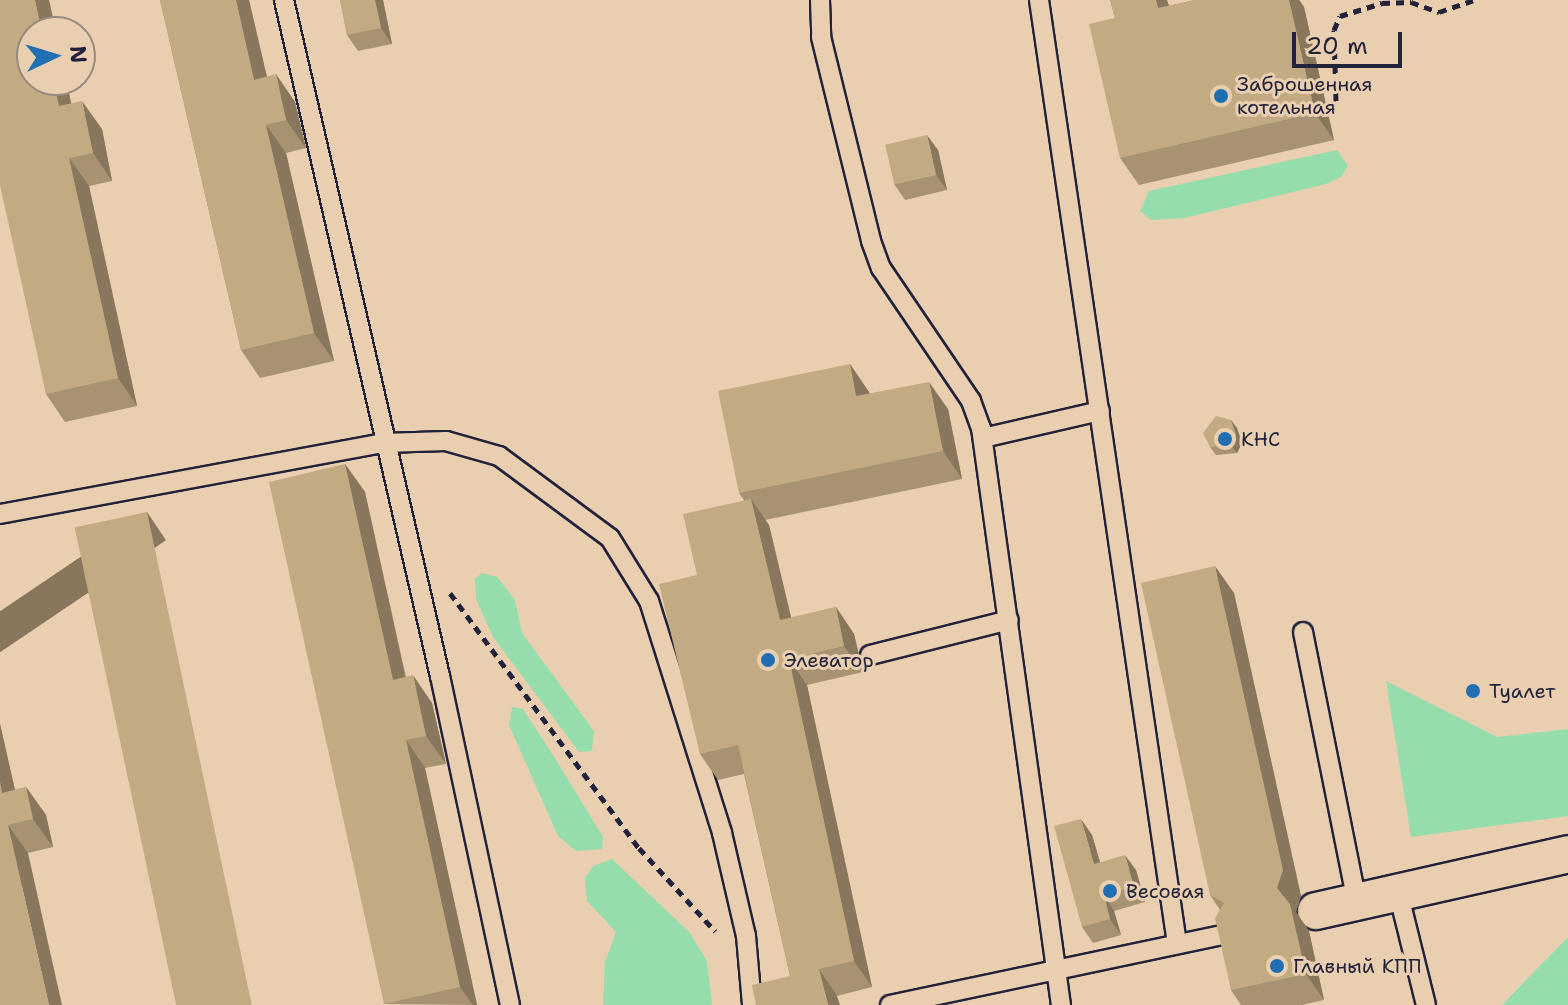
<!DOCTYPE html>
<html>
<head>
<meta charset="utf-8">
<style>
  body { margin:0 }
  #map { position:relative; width:1568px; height:1005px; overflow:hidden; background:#e9cfb0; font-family:"Shantell Sans",sans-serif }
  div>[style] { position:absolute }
  .green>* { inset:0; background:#95ddac }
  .path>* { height:5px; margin-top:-2.5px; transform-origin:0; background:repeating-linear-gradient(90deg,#22223b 0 8px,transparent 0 14px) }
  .roads { filter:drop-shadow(2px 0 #22223b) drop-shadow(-2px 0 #22223b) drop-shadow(0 2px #22223b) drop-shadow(0 -2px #22223b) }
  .service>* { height:18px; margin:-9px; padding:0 9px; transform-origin:9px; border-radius:9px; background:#e9cfb0 }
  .minor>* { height:36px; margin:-18px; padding:0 18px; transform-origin:18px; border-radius:18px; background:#e9cfb0 }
  .wall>* { inset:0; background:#a79271 }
  .shaded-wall>* { inset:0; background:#88775c; transform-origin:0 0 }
  .building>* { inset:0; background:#c2aa83; transform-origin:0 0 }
  .dots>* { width:22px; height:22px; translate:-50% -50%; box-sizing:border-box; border:4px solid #e9cfb0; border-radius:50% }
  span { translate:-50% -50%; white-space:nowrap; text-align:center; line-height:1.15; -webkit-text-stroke:6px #e9cfb0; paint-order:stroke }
  .poi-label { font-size:20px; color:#22223b }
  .left { translate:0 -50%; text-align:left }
  .north { position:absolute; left:16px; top:16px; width:80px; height:80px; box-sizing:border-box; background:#e9cfb0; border:2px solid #998a81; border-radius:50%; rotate:86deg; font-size:22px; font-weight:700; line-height:32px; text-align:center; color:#22223b }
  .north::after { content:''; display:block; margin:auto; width:28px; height:36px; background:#1f6fb2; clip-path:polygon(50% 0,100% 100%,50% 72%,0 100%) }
  .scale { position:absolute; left:1292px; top:32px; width:110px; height:36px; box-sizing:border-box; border:4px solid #22223b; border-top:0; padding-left:10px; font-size:24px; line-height:28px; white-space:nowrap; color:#22223b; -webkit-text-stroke:6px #e9cfb0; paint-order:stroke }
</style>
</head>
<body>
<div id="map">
  <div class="green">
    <div style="clip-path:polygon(1337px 150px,1348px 166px,1341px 177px,1326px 184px,1184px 218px,1151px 220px,1140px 211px,1149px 191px)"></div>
    <div style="clip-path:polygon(482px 573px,497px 577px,515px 600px,522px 633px,594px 731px,592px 751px,579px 752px,493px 637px,476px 599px,475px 579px)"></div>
    <div style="clip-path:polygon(1386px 681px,1497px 737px,1568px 729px,1568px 816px,1411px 837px)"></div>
    <div style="clip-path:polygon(512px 707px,523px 709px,558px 763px,603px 837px,602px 849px,576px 851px,558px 836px,509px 725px)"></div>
    <div style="clip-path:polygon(612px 859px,690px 933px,707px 961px,712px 1005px,603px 1005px,605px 962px,616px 932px,587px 901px,585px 878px,593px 866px)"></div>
    <div style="clip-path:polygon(1568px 937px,1568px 1005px,1502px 1005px)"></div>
  </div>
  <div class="path">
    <div style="left:1336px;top:101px;width:71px;rotate:-91.6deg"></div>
    <div style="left:1334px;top:30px;width:15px;rotate:-67deg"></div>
    <div style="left:1340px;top:16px;width:44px;rotate:-17.2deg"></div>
    <div style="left:1382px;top:3px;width:29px;rotate:-2deg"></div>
    <div style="left:1411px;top:2px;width:30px;rotate:20deg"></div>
    <div style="left:1439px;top:12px;width:36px;rotate:-19deg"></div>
    <div style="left:450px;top:593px;width:317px;rotate:53.5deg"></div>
    <div style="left:639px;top:848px;width:113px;rotate:47.5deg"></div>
  </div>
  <div class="roads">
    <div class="service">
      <div style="left:284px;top:0;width:694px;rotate:77.01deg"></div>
      <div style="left:440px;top:676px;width:336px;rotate:78deg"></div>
      <div style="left:820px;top:0;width:37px;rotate:88deg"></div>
      <div style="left:821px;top:37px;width:210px;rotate:76.2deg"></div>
      <div style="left:871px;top:241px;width:29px;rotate:70deg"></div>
      <div style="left:881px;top:268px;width:161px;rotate:55.9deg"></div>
      <div style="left:971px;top:401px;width:29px;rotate:70deg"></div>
      <div style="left:981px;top:428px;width:583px;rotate:82.11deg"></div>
      <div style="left:1039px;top:0;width:954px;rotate:81.68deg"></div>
      <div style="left:983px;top:438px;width:120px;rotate:-13deg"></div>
      <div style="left:0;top:514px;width:391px;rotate:-10.5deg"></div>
      <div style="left:384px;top:443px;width:62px;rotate:-1.8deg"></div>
      <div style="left:446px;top:441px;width:55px;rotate:15.8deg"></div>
      <div style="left:499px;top:456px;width:138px;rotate:36.5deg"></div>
      <div style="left:610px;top:538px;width:74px;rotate:58.2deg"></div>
      <div style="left:649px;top:601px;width:243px;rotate:72.5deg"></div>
      <div style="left:722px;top:833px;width:106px;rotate:76.9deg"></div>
      <div style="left:746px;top:936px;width:69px;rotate:85deg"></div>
      <div style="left:1303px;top:632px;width:275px;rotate:78.7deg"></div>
      <div style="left:870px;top:655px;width:143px;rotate:-14.1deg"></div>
      <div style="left:1398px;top:892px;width:116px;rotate:76.1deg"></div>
      <div style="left:890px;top:1005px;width:349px;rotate:-11.9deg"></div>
    </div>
    <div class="minor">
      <div style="left:1316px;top:911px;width:258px;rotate:-12.7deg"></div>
    </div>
  </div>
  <div class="wall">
    <div style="clip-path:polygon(0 0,49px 0,56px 32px,32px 32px,32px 80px,66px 80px,71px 103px,102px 129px,112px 181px,89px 186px,137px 406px,65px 422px,46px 394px)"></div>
    <div style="clip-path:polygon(160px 0,249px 0,267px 77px,295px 102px,306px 148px,286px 153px,334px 361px,260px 378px,241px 350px)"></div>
    <div style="clip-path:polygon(340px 0,383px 0,392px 44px,358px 51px,347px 35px)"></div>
    <div style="clip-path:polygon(1110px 0,1167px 0,1169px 6px,1194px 0,1299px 0,1304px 7px,1334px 140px,1139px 185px,1120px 158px,1115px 18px)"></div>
    <div style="clip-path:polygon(938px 150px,947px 190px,905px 200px,894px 184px)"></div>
    <div style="clip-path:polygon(850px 364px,870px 394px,948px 409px,962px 479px,765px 520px,769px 525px,791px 618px,836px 607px,854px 634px,863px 672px,807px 685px,872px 987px,837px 996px,790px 976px,744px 774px,718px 780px,700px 754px,697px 575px,744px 500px,739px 493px)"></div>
    <div style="clip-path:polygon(1237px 428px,1242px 443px,1237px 453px,1216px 455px,1210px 447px)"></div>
    <div style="clip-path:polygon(345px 464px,365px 492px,406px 677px,432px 703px,446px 764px,425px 768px,477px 1005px,384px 1004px)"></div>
    <div style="clip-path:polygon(1234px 593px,1301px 896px,1296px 912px,1309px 931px,1324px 1000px,1302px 1005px,1241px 1005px,1231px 990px,1220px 910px,1210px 895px)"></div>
    <div style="clip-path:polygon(0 724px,15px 790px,26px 787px,46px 815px,53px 847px,28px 853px,0 1005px)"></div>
    <div style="clip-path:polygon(1092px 835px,1100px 862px,1136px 870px,1145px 902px,1114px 911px,1121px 935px,1093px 943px,1082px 927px)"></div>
  </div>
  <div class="shaded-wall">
    <div style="clip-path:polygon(35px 0,49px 0,56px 32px,42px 32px)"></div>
    <div style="clip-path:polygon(236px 0,249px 0,274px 108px,254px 80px)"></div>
    <div style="clip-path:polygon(375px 0,383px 0,392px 44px,381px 28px)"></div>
    <div style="clip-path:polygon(1156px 0,1167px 0,1178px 36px,1158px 8px)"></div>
    <div style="clip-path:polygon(1289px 0,1299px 0,1304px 7px,1334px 140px,1315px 113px)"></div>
    <div style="clip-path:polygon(276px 74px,295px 102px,306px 148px,286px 120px)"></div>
    <div style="clip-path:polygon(53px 80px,66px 80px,78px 134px,59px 106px)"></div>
    <div style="clip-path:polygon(82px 101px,102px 129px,112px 181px,93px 153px)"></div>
    <div style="clip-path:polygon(266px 125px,286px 153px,334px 361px,314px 333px)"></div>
    <div style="clip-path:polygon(927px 135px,938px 150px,947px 190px,936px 175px)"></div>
    <div style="clip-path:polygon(69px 158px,89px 186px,137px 406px,118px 378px)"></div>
    <div style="clip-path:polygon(850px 364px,869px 392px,876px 424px,856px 396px)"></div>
    <div style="clip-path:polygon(929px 382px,948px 409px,962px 479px,943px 451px)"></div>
    <div style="clip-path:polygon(1231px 420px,1237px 428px,1242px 443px,1237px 453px,1231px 445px)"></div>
    <div style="clip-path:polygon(345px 464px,365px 492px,412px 708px,393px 680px)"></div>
    <div style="clip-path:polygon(751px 499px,769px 525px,798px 646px,780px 620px)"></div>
    <div style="left:147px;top:512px;width:34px;height:505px;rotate:56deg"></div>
    <div style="clip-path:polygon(1215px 566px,1234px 593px,1301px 896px,1296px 912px,1309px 931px,1324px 1000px,1306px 974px,1277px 888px)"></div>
    <div style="clip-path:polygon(836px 607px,854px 634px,863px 672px,844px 646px)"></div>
    <div style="clip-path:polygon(789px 659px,807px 685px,872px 987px,854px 961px)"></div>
    <div style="clip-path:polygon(413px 675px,432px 703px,446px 764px,426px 736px)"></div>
    <div style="clip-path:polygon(0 724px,22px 821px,2px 793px,0 782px)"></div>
    <div style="clip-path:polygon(406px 740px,425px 768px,477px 1005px,473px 1005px,460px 987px)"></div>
    <div style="clip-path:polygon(26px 787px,46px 815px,53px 847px,33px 819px)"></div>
    <div style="clip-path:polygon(1081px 819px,1092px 835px,1105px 879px,1094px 864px)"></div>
    <div style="clip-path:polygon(8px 825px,28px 853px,62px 1005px,49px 1005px)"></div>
    <div style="clip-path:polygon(1125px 855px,1136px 870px,1145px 902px,1134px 887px)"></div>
    <div style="clip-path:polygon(1104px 895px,1114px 911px,1121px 935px,1110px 919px)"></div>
    <div style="clip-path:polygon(819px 969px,837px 996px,840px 1005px,828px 1005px)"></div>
  </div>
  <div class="building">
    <div style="clip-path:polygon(0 0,35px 0,42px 32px,32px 32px,32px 80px,53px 80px,59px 106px,82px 101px,93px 153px,69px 158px,118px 378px,46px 394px,0 185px)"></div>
    <div style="clip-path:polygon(160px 0,236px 0,254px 80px,276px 74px,286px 120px,266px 125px,314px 333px,241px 350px)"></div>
    <div style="clip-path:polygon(340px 0,375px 0,381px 28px,347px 35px)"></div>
    <div style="clip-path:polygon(1110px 0,1156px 0,1158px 8px,1195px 0,1289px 0,1315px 113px,1120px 158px,1089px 24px,1115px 18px)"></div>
    <div style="left:927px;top:135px;width:41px;height:43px;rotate:77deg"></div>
    <div style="clip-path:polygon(850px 364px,856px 396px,929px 382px,943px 451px,739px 493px,718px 391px)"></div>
    <div style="clip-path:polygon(1216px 416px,1231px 420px,1236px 435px,1231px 445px,1210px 447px,1203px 433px)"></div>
    <div style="clip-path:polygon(345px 464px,393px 680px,413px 675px,426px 736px,406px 740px,460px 987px,384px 1004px,269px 482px)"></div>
    <div style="clip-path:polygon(751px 499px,780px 620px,836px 607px,844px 646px,789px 659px,854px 961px,819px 969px,828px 1005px,756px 1005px,752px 985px,790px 976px,738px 745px,700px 754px,659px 584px,697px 575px,683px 514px)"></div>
    <div style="left:147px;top:512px;width:505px;height:74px;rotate:78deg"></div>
    <div style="clip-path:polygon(1215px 566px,1283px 870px,1277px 888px,1290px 904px,1306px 974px,1231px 990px,1215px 918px,1224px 903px,1210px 895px,1141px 583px)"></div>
    <div style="clip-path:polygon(0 782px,2px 793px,26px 787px,33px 819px,8px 825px,49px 1005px,0 1005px)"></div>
    <div style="clip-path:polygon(1081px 819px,1094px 864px,1125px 855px,1134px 887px,1104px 895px,1110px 919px,1082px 927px,1054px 826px)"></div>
  </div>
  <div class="dots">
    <div style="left:1221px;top:96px;background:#1f6fb2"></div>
    <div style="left:1225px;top:439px;background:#1f6fb2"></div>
    <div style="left:768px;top:660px;background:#1f6fb2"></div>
    <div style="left:1473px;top:691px;background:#1f6fb2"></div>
    <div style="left:1110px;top:891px;background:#1f6fb2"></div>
    <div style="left:1277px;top:966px;background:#1f6fb2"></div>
  </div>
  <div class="poi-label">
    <span class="left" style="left:1237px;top:96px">Заброшенная<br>котельная</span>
    <span class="left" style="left:1241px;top:439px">КНС</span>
    <span class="left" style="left:784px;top:660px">Элеватор</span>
    <span class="left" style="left:1489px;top:691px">Туалет</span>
    <span class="left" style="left:1126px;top:891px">Весовая</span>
    <span class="left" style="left:1293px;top:966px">Главный КПП</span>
  </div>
  <div class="north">N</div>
  <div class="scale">20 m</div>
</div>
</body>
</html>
